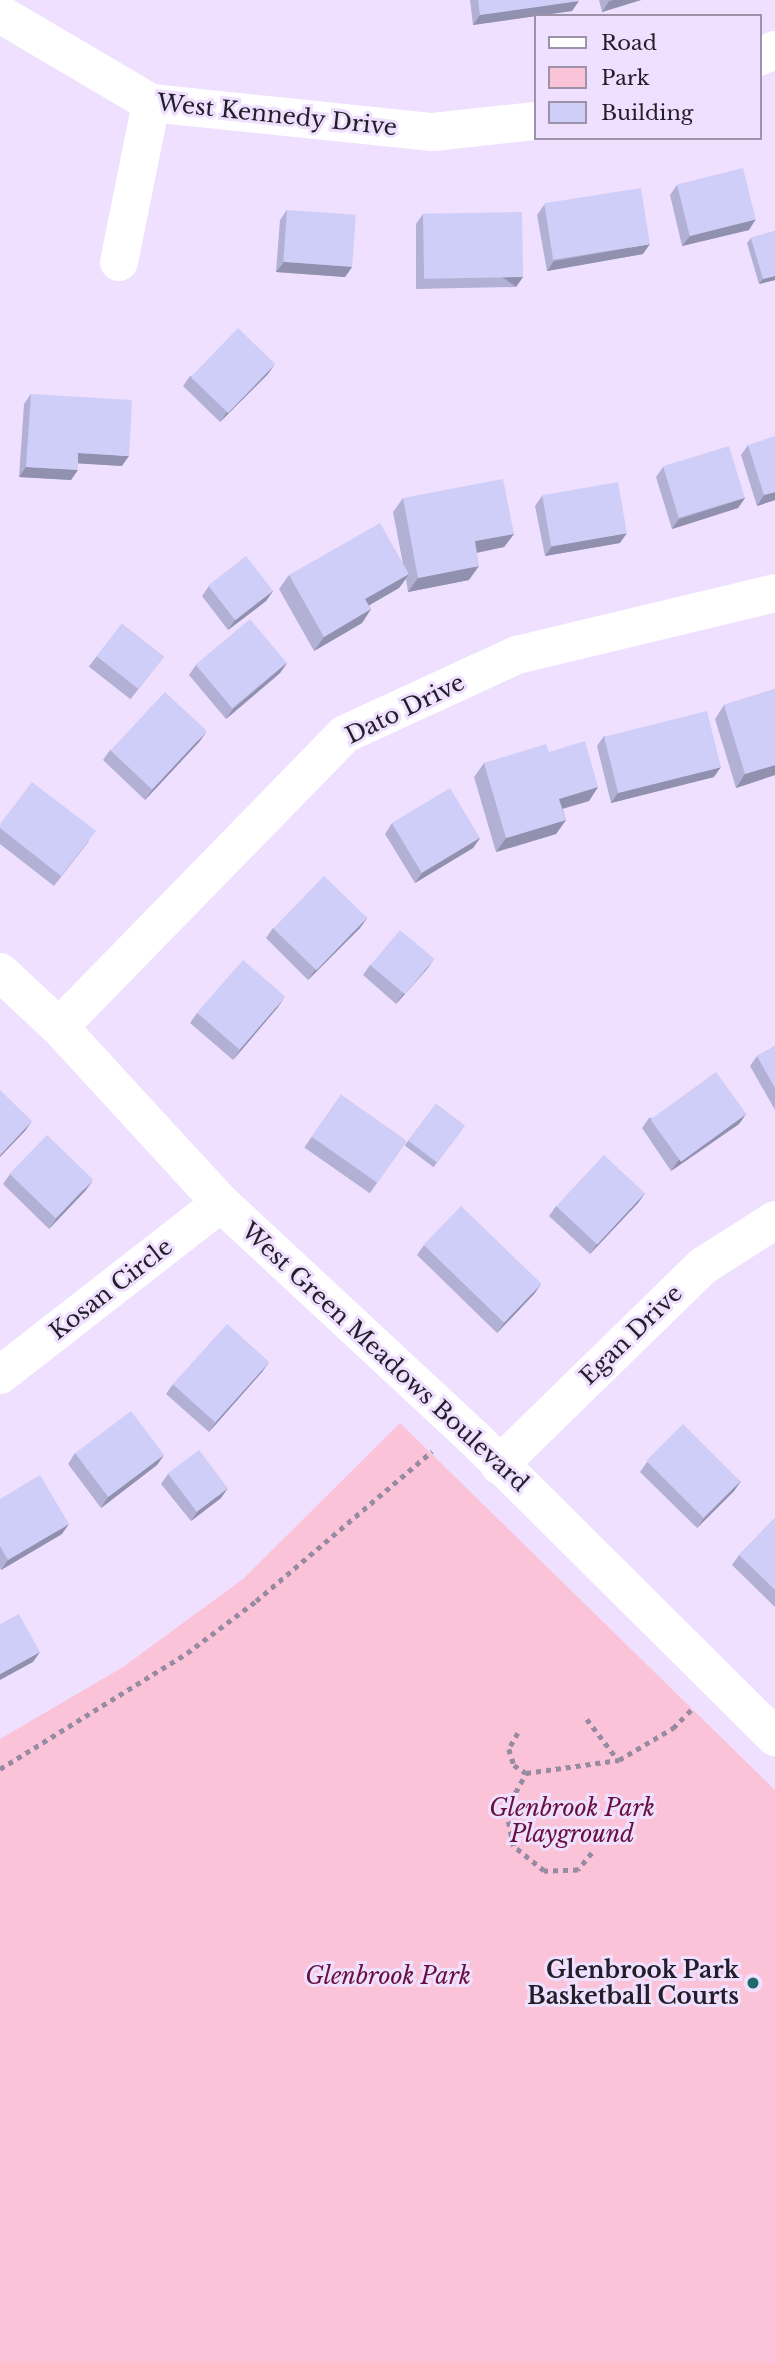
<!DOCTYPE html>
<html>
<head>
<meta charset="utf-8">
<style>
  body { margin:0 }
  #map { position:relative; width:775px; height:2363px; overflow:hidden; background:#f0e0ff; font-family:"Libre Baskerville",serif }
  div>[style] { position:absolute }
  .green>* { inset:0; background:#fbc3d7 }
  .path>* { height:4.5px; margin-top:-2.25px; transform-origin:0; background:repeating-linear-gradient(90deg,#968ba1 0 5px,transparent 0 10px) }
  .minor>* { height:38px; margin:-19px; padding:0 19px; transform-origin:19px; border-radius:19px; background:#fff }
  .wall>* { inset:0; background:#b2b1d5; transform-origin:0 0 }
  .shaded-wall>* { inset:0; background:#9190ae; transform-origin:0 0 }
  .building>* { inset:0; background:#cfcef8; transform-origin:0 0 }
  .dots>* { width:19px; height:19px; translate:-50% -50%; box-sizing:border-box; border:4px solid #f0e0ff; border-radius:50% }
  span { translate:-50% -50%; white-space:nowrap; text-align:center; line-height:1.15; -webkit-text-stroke:6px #f0e0ff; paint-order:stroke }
  .street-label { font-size:23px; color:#241e29 }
  .park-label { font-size:23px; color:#68103d; font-style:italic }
  .poi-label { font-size:23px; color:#241e29; font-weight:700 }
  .right { translate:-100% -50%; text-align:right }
  .legend { position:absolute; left:534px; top:14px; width:228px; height:126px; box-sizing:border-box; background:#f0e0ff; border:2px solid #9e92a9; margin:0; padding:9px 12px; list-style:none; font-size:21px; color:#241e29 }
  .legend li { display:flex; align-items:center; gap:14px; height:35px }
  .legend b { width:35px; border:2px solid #9e92a9 }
</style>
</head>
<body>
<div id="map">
  <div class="green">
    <div style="clip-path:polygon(400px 1423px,775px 1790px,775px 2363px,0 2363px,0 1739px,123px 1667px,243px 1579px)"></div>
  </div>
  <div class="path">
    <div style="left:587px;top:1719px;width:51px;rotate:52.9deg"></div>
    <div style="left:518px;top:1733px;width:18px;rotate:119deg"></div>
    <div style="left:509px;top:1749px;width:17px;rotate:73deg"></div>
    <div style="left:514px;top:1765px;width:14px;rotate:34deg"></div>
    <div style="left:0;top:1769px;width:220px;rotate:-31.8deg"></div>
    <div style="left:187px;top:1653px;width:86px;rotate:-37deg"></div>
    <div style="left:256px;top:1601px;width:231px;rotate:-40.4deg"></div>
    <div style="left:592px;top:1853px;width:22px;rotate:129deg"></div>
    <div style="left:578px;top:1870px;width:34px;rotate:178deg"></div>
    <div style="left:544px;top:1871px;width:40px;rotate:-141deg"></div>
    <div style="left:513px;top:1846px;width:37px;rotate:-101deg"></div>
    <div style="left:506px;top:1810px;width:42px;rotate:-61.6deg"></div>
    <div style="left:526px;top:1773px;width:94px;rotate:-8deg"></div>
    <div style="left:619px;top:1760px;width:63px;rotate:-30.7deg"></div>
    <div style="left:673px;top:1728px;width:27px;rotate:-45deg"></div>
  </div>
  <div class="minor">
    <div style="left:0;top:14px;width:175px;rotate:30.5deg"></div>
    <div style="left:151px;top:103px;width:283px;rotate:5.9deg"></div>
    <div style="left:433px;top:132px;width:103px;rotate:-6.2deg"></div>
    <div style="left:759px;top:57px;width:17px;rotate:-24deg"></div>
    <div style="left:119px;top:262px;width:162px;rotate:-78.6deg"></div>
    <div style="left:0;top:972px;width:81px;rotate:43deg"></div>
    <div style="left:59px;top:1027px;width:239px;rotate:47.4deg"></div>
    <div style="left:221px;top:1203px;width:344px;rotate:42.9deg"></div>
    <div style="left:473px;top:1437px;width:426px;rotate:44.8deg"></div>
    <div style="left:59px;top:1027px;width:409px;rotate:-45.7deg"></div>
    <div style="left:345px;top:734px;width:189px;rotate:-24.7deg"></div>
    <div style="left:517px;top:655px;width:265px;rotate:-13.5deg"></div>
    <div style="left:0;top:1375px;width:280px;rotate:-37.9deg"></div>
    <div style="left:499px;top:1465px;width:285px;rotate:-44.3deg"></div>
    <div style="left:703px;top:1266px;width:85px;rotate:-32.6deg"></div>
  </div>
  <div class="wall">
    <div style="clip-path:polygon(470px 0,578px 0,572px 11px,473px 25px)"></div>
    <div style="clip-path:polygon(599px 0,641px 0,602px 12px)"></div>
    <div style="clip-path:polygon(677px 185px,749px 230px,682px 246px,670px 195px)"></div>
    <div style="clip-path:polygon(544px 205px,643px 254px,547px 271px,537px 215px)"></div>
    <div style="clip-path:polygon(287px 210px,352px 267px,345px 277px,276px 272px,280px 220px)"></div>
    <div style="clip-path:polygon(423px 214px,523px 277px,516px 287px,416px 289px,416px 224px)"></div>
    <div style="clip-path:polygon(775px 231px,775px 280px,759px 284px,747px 243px,751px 238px)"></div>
    <div style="clip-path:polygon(268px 374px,220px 422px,183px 386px,190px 376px)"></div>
    <div style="clip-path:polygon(31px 394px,122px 466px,78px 463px,71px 480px,19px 477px,24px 404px)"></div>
    <div style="clip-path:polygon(748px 445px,775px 500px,757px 506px,741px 455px)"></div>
    <div style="clip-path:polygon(663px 467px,745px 498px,738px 508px,672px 529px,656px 477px)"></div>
    <div style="clip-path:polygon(542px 496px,620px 543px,545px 556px,535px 506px)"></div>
    <div style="clip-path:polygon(403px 498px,514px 534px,504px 547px,477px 553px,469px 580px,408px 592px,406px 579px,399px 588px,369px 605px,371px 609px,362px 623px,314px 651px,279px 589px,289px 575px,403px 564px,393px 512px)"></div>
    <div style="clip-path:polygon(209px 586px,273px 591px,266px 601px,228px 630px,202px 596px)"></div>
    <div style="left:122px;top:624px;width:53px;height:54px;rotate:38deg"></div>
    <div style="clip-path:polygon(287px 663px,280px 673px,226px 719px,189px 675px,196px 665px)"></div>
    <div style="clip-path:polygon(775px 689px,775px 775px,736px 788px,715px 719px,724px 705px)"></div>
    <div style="clip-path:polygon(604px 736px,714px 777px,611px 803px,597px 746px)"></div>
    <div style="clip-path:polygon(200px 741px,145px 800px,103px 760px,110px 750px)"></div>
    <div style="clip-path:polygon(549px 752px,598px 787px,589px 801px,563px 809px,566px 820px,556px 834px,496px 852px,474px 777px,484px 763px)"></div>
    <div style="clip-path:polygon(392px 823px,480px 838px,473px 848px,415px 883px,385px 834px)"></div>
    <div style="clip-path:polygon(0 824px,89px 841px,54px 886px,0 844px)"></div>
    <div style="clip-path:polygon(367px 918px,360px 928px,308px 980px,266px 938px,273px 928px)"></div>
    <div style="clip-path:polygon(434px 959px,427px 969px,396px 1004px,363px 975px,370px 965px)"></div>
    <div style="clip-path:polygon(278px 1007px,233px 1060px,190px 1023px,197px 1013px)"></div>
    <div style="clip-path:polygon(775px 1046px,775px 1110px,750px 1066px,757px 1056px)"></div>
    <div style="left:341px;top:1095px;width:80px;height:64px;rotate:35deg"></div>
    <div style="left:436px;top:1104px;width:36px;height:52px;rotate:37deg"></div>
    <div style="clip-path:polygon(746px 1114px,739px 1124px,671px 1171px,642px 1128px,649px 1118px)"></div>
    <div style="clip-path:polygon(10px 1174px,86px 1190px,49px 1229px,3px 1184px)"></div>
    <div style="clip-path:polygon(645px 1193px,638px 1203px,590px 1254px,549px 1216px,556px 1206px)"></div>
    <div style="clip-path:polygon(424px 1245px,541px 1284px,534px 1294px,497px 1333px,417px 1255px)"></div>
    <div style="clip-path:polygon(269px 1362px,262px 1372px,209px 1432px,166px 1394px,173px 1384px)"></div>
    <div style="clip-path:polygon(75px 1453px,164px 1455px,157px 1465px,101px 1508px,68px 1464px)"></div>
    <div style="clip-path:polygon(647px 1462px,741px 1481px,734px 1491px,697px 1528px,640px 1472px)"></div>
    <div style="clip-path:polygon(168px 1474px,221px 1498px,191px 1521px,161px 1484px)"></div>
    <div style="clip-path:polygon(0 1499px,62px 1534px,1px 1570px,0 1568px)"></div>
    <div style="clip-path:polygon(775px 1518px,775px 1607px,732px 1565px,739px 1555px)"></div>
  </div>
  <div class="shaded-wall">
    <div style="clip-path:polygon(614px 0,641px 0,602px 12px,609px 1px)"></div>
    <div style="clip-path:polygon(579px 1px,572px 11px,473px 25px,480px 15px)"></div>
    <div style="clip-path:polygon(756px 219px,749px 230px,682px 246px,690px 236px)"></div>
    <div style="clip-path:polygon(650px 244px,643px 254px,547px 271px,554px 261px)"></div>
    <div style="clip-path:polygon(284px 262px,352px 267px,345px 277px,276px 272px)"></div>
    <div style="clip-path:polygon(775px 276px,775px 280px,759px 284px,763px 279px)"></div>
    <div style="left:523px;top:277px;width:12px;height:100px;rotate:125deg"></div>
    <div style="clip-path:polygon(275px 364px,268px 374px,220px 422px,227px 412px)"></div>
    <div style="clip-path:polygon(78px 453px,129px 456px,122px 466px,71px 463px)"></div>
    <div style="clip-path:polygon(26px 467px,78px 470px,71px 480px,19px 477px)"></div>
    <div style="clip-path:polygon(775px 492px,775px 500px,757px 506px,764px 495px)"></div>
    <div style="clip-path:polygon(745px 498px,738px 508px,672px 529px,679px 519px)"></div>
    <div style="clip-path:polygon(627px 533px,620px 543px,545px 556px,552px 546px)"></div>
    <div style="clip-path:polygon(514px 534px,504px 547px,465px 555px,475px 541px)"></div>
    <div style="clip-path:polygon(479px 566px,469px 580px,408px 592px,418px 578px)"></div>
    <div style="clip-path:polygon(409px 574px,399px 588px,356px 613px,365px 599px)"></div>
    <div style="clip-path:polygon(273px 591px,266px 601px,228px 630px,235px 620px)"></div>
    <div style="clip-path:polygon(371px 609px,362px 623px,314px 651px,324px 637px)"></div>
    <div style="clip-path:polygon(287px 663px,280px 673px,226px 719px,233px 709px)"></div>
    <div style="clip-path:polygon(207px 731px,200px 741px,145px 800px,152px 790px)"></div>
    <div style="clip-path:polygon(775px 765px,775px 775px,736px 788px,745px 774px)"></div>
    <div style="clip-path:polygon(721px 767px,714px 777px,611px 803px,618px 793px)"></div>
    <div style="clip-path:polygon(598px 787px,589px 801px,550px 812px,559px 799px)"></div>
    <div style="clip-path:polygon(566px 820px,556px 834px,496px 852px,506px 838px)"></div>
    <div style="clip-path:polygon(480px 838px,473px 848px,415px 883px,422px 873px)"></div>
    <div style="clip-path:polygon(367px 918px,360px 928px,308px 980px,315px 970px)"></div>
    <div style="clip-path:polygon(434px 959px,427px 969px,396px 1004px,403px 994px)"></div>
    <div style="clip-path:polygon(285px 997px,278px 1007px,233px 1060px,240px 1050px)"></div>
    <div style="clip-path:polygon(746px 1114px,739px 1124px,671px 1171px,678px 1161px)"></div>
    <div style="clip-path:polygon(32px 1121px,25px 1131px,0 1157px,0 1155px)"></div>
    <div style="clip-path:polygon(93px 1180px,86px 1190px,49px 1229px,56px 1219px)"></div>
    <div style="clip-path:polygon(645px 1193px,638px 1203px,590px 1254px,597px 1244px)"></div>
    <div style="clip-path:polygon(541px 1284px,534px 1294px,497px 1333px,504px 1323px)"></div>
    <div style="clip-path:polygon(269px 1362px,262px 1372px,209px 1432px,216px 1422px)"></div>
    <div style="clip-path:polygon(164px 1455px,157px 1465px,101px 1508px,108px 1497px)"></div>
    <div style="clip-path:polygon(741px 1481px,734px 1491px,697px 1528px,704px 1518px)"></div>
    <div style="clip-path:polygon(228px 1488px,221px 1498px,191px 1521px,198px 1511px)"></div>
    <div style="clip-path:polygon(69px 1524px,62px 1534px,1px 1570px,8px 1560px)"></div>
    <div style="clip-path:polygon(40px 1652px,33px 1662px,0 1680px,0 1674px)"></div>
  </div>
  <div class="building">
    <div style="clip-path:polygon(478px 0,578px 0,579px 1px,480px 15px)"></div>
    <div style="left:743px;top:168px;width:53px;height:68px;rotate:76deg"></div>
    <div style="left:641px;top:188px;width:57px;height:98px;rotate:81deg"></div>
    <div style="left:287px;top:210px;width:69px;height:52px;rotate:4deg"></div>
    <div style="left:522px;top:212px;width:65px;height:99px;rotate:89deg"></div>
    <div style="clip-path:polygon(775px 231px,775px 276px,763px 279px,751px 238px)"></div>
    <div style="left:238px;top:328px;width:52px;height:68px;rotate:44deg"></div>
    <div style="clip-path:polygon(31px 394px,132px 400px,129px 456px,78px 453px,78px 470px,26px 467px)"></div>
    <div style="clip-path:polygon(775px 436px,775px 492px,764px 495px,748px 445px)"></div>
    <div style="left:729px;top:446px;width:54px;height:69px;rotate:73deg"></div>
    <div style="clip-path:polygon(503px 479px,514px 534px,475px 541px,479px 566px,418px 578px,403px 498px)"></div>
    <div style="left:618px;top:482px;width:52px;height:77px;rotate:80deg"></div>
    <div style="clip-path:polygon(380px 523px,409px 574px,365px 599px,371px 609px,324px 637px,289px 575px)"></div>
    <div style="left:246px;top:556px;width:44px;height:48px;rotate:52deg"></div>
    <div style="left:250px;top:619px;width:57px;height:71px;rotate:50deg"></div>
    <div style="left:122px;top:624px;width:53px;height:41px;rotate:38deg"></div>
    <div style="clip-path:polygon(775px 689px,775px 765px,745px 774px,724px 705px)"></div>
    <div style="left:165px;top:692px;width:57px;height:80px;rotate:43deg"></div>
    <div style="left:707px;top:711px;width:58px;height:106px;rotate:76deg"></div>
    <div style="clip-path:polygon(585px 741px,598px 787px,559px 799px,566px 820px,506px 838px,484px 763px,546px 744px,549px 752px)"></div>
    <div style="clip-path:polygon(32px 782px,96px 831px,61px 876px,0 828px,0 824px)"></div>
    <div style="left:450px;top:788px;width:58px;height:68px;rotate:59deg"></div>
    <div style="left:324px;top:876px;width:60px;height:73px;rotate:44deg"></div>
    <div style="left:400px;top:930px;width:45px;height:46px;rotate:40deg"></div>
    <div style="left:243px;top:960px;width:56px;height:70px;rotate:41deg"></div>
    <div style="clip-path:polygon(775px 1046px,775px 1088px,757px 1056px)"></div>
    <div style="left:716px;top:1072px;width:52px;height:81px;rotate:54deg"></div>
    <div style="clip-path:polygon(0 1090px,32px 1121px,0 1155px)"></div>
    <div style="left:341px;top:1095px;width:80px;height:51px;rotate:35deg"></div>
    <div style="left:436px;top:1104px;width:36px;height:46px;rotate:37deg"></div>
    <div style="left:47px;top:1135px;width:64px;height:54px;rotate:44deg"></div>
    <div style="left:604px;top:1155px;width:56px;height:70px;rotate:43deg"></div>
    <div style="left:461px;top:1206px;width:112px;height:54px;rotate:44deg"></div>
    <div style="left:227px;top:1324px;width:57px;height:81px;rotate:42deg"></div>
    <div style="left:131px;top:1411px;width:55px;height:70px;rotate:53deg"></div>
    <div style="left:683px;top:1424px;width:81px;height:52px;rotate:45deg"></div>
    <div style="left:199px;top:1450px;width:48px;height:39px;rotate:53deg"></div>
    <div style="clip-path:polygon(40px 1475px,69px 1524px,8px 1560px,0 1546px,0 1499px)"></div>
    <div style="clip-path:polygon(775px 1518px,775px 1590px,739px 1555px)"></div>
    <div style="clip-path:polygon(19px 1614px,40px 1652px,0 1674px,0 1624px)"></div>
  </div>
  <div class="dots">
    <div style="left:753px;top:1983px;background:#1e6a6a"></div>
  </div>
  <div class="street-label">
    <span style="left:277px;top:115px;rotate:6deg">West Kennedy Drive</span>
    <span style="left:405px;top:709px;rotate:-26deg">Dato Drive</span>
    <span style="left:111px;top:1289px;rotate:-38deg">Kosan Circle</span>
    <span style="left:631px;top:1335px;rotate:-44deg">Egan Drive</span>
    <span style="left:385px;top:1357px;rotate:43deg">West Green Meadows Boulevard</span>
  </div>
  <div class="park-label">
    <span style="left:572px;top:1821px">Glenbrook Park<br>Playground</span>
    <span style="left:388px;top:1976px">Glenbrook Park</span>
  </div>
  <div class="poi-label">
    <span class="right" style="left:739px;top:1983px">Glenbrook Park<br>Basketball Courts</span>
  </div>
  <ul class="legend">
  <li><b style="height:9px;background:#fff"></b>Road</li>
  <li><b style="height:19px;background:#fbc3d7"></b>Park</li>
  <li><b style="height:19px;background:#cfcef8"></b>Building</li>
  </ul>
</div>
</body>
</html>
